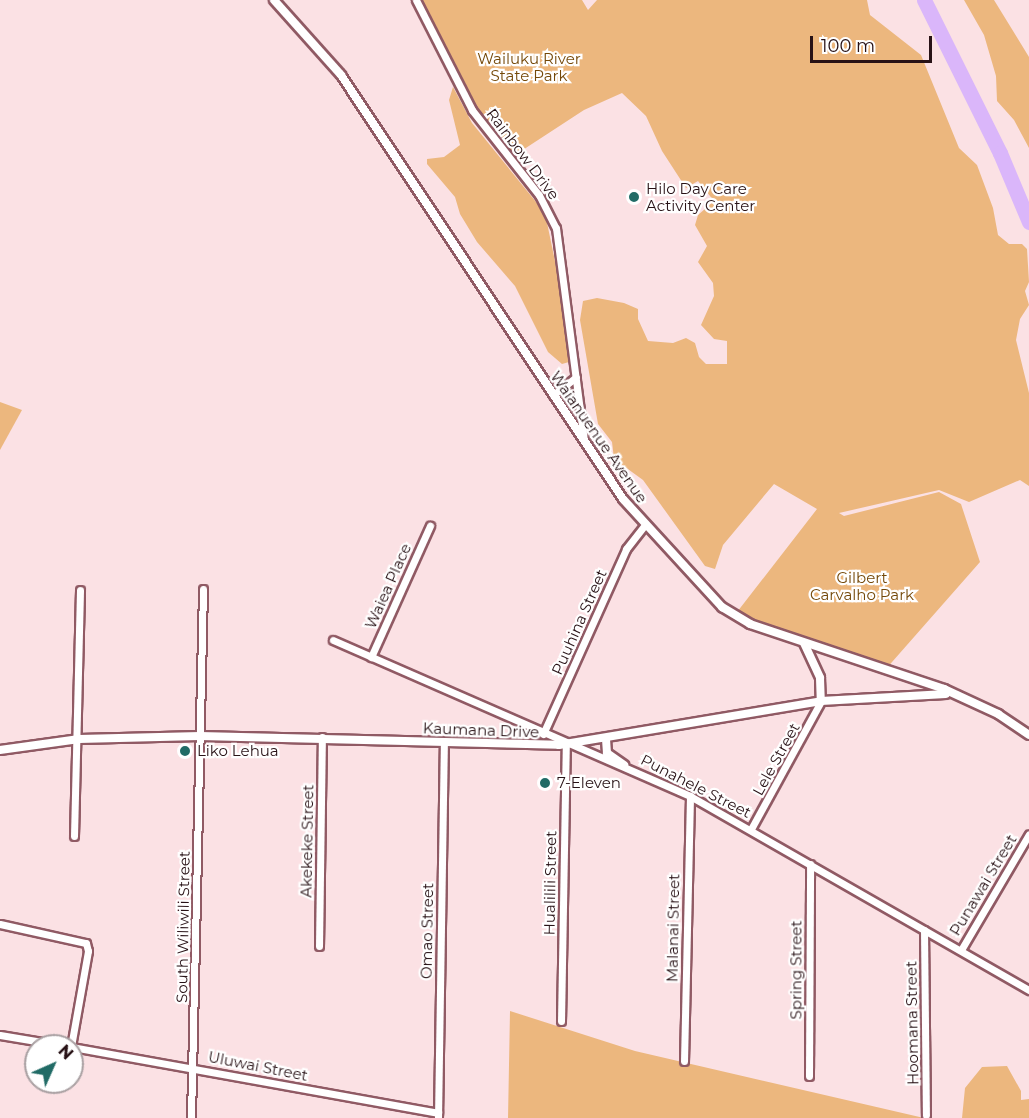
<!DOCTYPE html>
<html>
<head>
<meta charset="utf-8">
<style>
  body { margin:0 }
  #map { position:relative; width:1029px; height:1118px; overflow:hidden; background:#fbe1e4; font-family:Montserrat,sans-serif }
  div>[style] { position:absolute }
  .green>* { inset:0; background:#ecb77e }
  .river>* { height:15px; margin:-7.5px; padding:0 7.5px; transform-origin:7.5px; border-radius:7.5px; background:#dab6fa }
  .roads { filter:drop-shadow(2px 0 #905a64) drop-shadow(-2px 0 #905a64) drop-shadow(0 2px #905a64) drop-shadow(0 -2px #905a64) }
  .minor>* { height:7px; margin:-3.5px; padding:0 3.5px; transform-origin:3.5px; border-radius:3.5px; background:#fff }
  .tertiary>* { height:8px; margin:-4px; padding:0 4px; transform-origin:4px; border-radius:4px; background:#fff }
  .dots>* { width:16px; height:16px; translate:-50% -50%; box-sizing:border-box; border:3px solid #fff; border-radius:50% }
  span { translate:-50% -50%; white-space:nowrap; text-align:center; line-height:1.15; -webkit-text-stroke:4.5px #fff; paint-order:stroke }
  .park-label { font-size:15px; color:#744808 }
  .street-label { font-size:15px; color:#281216 }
  .poi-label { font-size:15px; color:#281216 }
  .left { translate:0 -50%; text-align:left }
  .north { position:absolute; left:24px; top:1034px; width:60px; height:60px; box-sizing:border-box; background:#fff; border:2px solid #a9a0a2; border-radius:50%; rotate:45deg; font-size:16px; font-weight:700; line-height:24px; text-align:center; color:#281216 }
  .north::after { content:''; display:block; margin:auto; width:21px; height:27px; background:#216b66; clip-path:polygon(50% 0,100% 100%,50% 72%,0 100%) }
  .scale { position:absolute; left:810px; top:36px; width:122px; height:27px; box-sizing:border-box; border:3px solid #281216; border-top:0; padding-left:8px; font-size:18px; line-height:21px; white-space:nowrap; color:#281216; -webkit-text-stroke:4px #fff; paint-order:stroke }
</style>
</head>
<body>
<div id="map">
  <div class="green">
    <div style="clip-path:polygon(420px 0,582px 0,588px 10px,597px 0,867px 0,870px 15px,921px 55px,959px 148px,977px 165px,993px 208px,998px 235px,1009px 244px,1022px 244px,1027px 249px,1029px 282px,1025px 291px,1029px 305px,1020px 319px,1016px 340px,1029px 393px,1029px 486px,1020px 480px,969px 502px,939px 490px,839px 513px,844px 516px,939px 492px,961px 504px,980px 562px,885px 670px,734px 616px,817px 509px,774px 484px,723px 545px,715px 569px,705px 566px,643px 480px,614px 459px,612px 442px,598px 424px,580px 320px,583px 301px,597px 298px,624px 303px,638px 309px,638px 319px,648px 341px,673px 343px,686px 338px,695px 343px,699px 357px,706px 364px,727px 364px,727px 341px,714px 339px,701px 325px,714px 296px,713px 283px,698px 262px,707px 246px,695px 225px,698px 215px,714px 201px,698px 181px,686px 188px,662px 151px,646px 116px,622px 93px,584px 110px,512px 157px,475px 107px)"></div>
    <div style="clip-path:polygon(964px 0,994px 0,1029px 57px,1029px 148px,1014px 120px,997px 101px,996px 76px,984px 35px)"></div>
    <div style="clip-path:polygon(453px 87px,472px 123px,545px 213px,562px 295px,569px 362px,562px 364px,548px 352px,515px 286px,477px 242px,460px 214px,455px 197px,427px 164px,427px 159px,444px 157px,460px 145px,449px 100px)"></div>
    <div style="clip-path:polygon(0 402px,22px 410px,0 450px)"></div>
    <div style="clip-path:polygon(510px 1011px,635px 1051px,924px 1118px,508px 1118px)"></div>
    <div style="clip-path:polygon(1007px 1066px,1021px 1091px,1021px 1100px,1029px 1099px,1029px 1118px,962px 1118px,965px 1088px,982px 1067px)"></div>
  </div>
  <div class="river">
    <div style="left:924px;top:0;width:171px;rotate:63.6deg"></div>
    <div style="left:1000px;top:153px;width:75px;rotate:67.2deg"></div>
  </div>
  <div class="roads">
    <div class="minor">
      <div style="left:416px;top:0;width:123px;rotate:63deg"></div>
      <div style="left:472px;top:110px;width:108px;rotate:51.8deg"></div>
      <div style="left:539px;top:195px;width:37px;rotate:63deg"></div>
      <div style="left:556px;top:228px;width:214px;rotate:82.5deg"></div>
      <div style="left:553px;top:395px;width:29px;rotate:-38deg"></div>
      <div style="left:333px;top:640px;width:390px;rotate:23.6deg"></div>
      <div style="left:690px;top:796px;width:391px;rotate:29.8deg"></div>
      <div style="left:371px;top:657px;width:144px;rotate:-65.8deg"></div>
      <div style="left:543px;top:734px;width:203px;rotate:-65.8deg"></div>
      <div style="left:626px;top:549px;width:31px;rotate:-52deg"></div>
      <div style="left:751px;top:829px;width:146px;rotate:-61.3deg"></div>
      <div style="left:74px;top:836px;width:246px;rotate:-88.6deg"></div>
      <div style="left:0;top:924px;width:88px;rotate:12.5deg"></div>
      <div style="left:86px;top:943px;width:8px;rotate:76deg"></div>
      <div style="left:88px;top:951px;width:97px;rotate:100.1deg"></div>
      <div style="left:924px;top:930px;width:185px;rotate:89.4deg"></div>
      <div style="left:319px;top:946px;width:209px;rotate:-89.2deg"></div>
      <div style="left:961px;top:950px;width:134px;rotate:-59.6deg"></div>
      <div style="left:561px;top:1021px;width:276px;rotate:-89deg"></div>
      <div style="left:0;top:1035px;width:67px;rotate:9.5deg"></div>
      <div style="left:72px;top:1047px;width:372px;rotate:10.2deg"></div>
      <div style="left:684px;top:1061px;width:265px;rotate:-88.7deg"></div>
      <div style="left:809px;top:1076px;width:212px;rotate:-89.7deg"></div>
      <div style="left:191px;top:1118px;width:529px;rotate:-88.7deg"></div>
      <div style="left:438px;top:1118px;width:374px;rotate:-89.1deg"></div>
    </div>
    <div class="tertiary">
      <div style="left:274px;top:0;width:101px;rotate:48.2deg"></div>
      <div style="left:341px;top:75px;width:509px;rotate:56.37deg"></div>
      <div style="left:623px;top:499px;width:147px;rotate:47.5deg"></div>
      <div style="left:722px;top:607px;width:33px;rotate:31deg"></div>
      <div style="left:750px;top:624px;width:205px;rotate:18.5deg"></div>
      <div style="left:944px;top:689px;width:60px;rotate:24.8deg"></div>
      <div style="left:998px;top:714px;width:37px;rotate:34deg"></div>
      <div style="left:804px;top:643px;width:38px;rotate:65deg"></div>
      <div style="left:820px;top:678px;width:23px;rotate:88deg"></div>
      <div style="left:606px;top:739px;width:14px;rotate:86deg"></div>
      <div style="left:607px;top:753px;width:21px;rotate:35deg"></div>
      <div style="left:0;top:750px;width:80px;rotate:-7.9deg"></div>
      <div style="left:79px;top:739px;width:121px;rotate:-1.4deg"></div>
      <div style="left:200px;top:736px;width:359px;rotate:1.4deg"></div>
      <div style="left:559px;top:745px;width:266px;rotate:-9.5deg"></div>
      <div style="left:821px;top:701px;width:125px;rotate:-3.2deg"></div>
    </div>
  </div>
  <div class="dots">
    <div style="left:634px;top:197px;background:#216b66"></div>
    <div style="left:185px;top:751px;background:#216b66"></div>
    <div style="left:545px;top:783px;background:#216b66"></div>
  </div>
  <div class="park-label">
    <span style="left:529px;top:67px">Wailuku River<br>State Park</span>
    <span style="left:862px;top:586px">Gilbert<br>Carvalho Park</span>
  </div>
  <div class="street-label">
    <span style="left:523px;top:154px;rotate:53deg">Rainbow Drive</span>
    <span style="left:599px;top:437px;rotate:55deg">Waianuenue Avenue</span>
    <span style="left:388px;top:586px;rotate:-66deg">Waiea Place</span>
    <span style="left:579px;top:622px;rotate:-66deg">Puuhina Street</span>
    <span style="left:481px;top:730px;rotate:2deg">Kaumana Drive</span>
    <span style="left:776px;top:759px;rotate:-61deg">Lele Street</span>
    <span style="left:696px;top:786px;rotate:27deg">Punahele Street</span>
    <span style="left:307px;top:841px;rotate:-89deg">Akekeke Street</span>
    <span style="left:550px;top:883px;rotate:-89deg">Hualilili Street</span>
    <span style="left:983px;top:885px;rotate:-59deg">Punawai Street</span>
    <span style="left:183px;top:927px;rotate:-89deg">South Wiliwili Street</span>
    <span style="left:673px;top:928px;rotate:-89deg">Malanai Street</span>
    <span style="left:427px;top:931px;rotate:-89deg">Omao Street</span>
    <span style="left:796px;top:970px;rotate:-90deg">Spring Street</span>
    <span style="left:912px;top:1023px;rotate:-91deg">Hoomana Street</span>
    <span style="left:258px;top:1066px;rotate:11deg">Uluwai Street</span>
  </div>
  <div class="poi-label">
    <span class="left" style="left:646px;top:197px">Hilo Day Care<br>Activity Center</span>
    <span class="left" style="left:197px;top:751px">Liko Lehua</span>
    <span class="left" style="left:557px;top:783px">7-Eleven</span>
  </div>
  <div class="north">N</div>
  <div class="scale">100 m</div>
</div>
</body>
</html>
